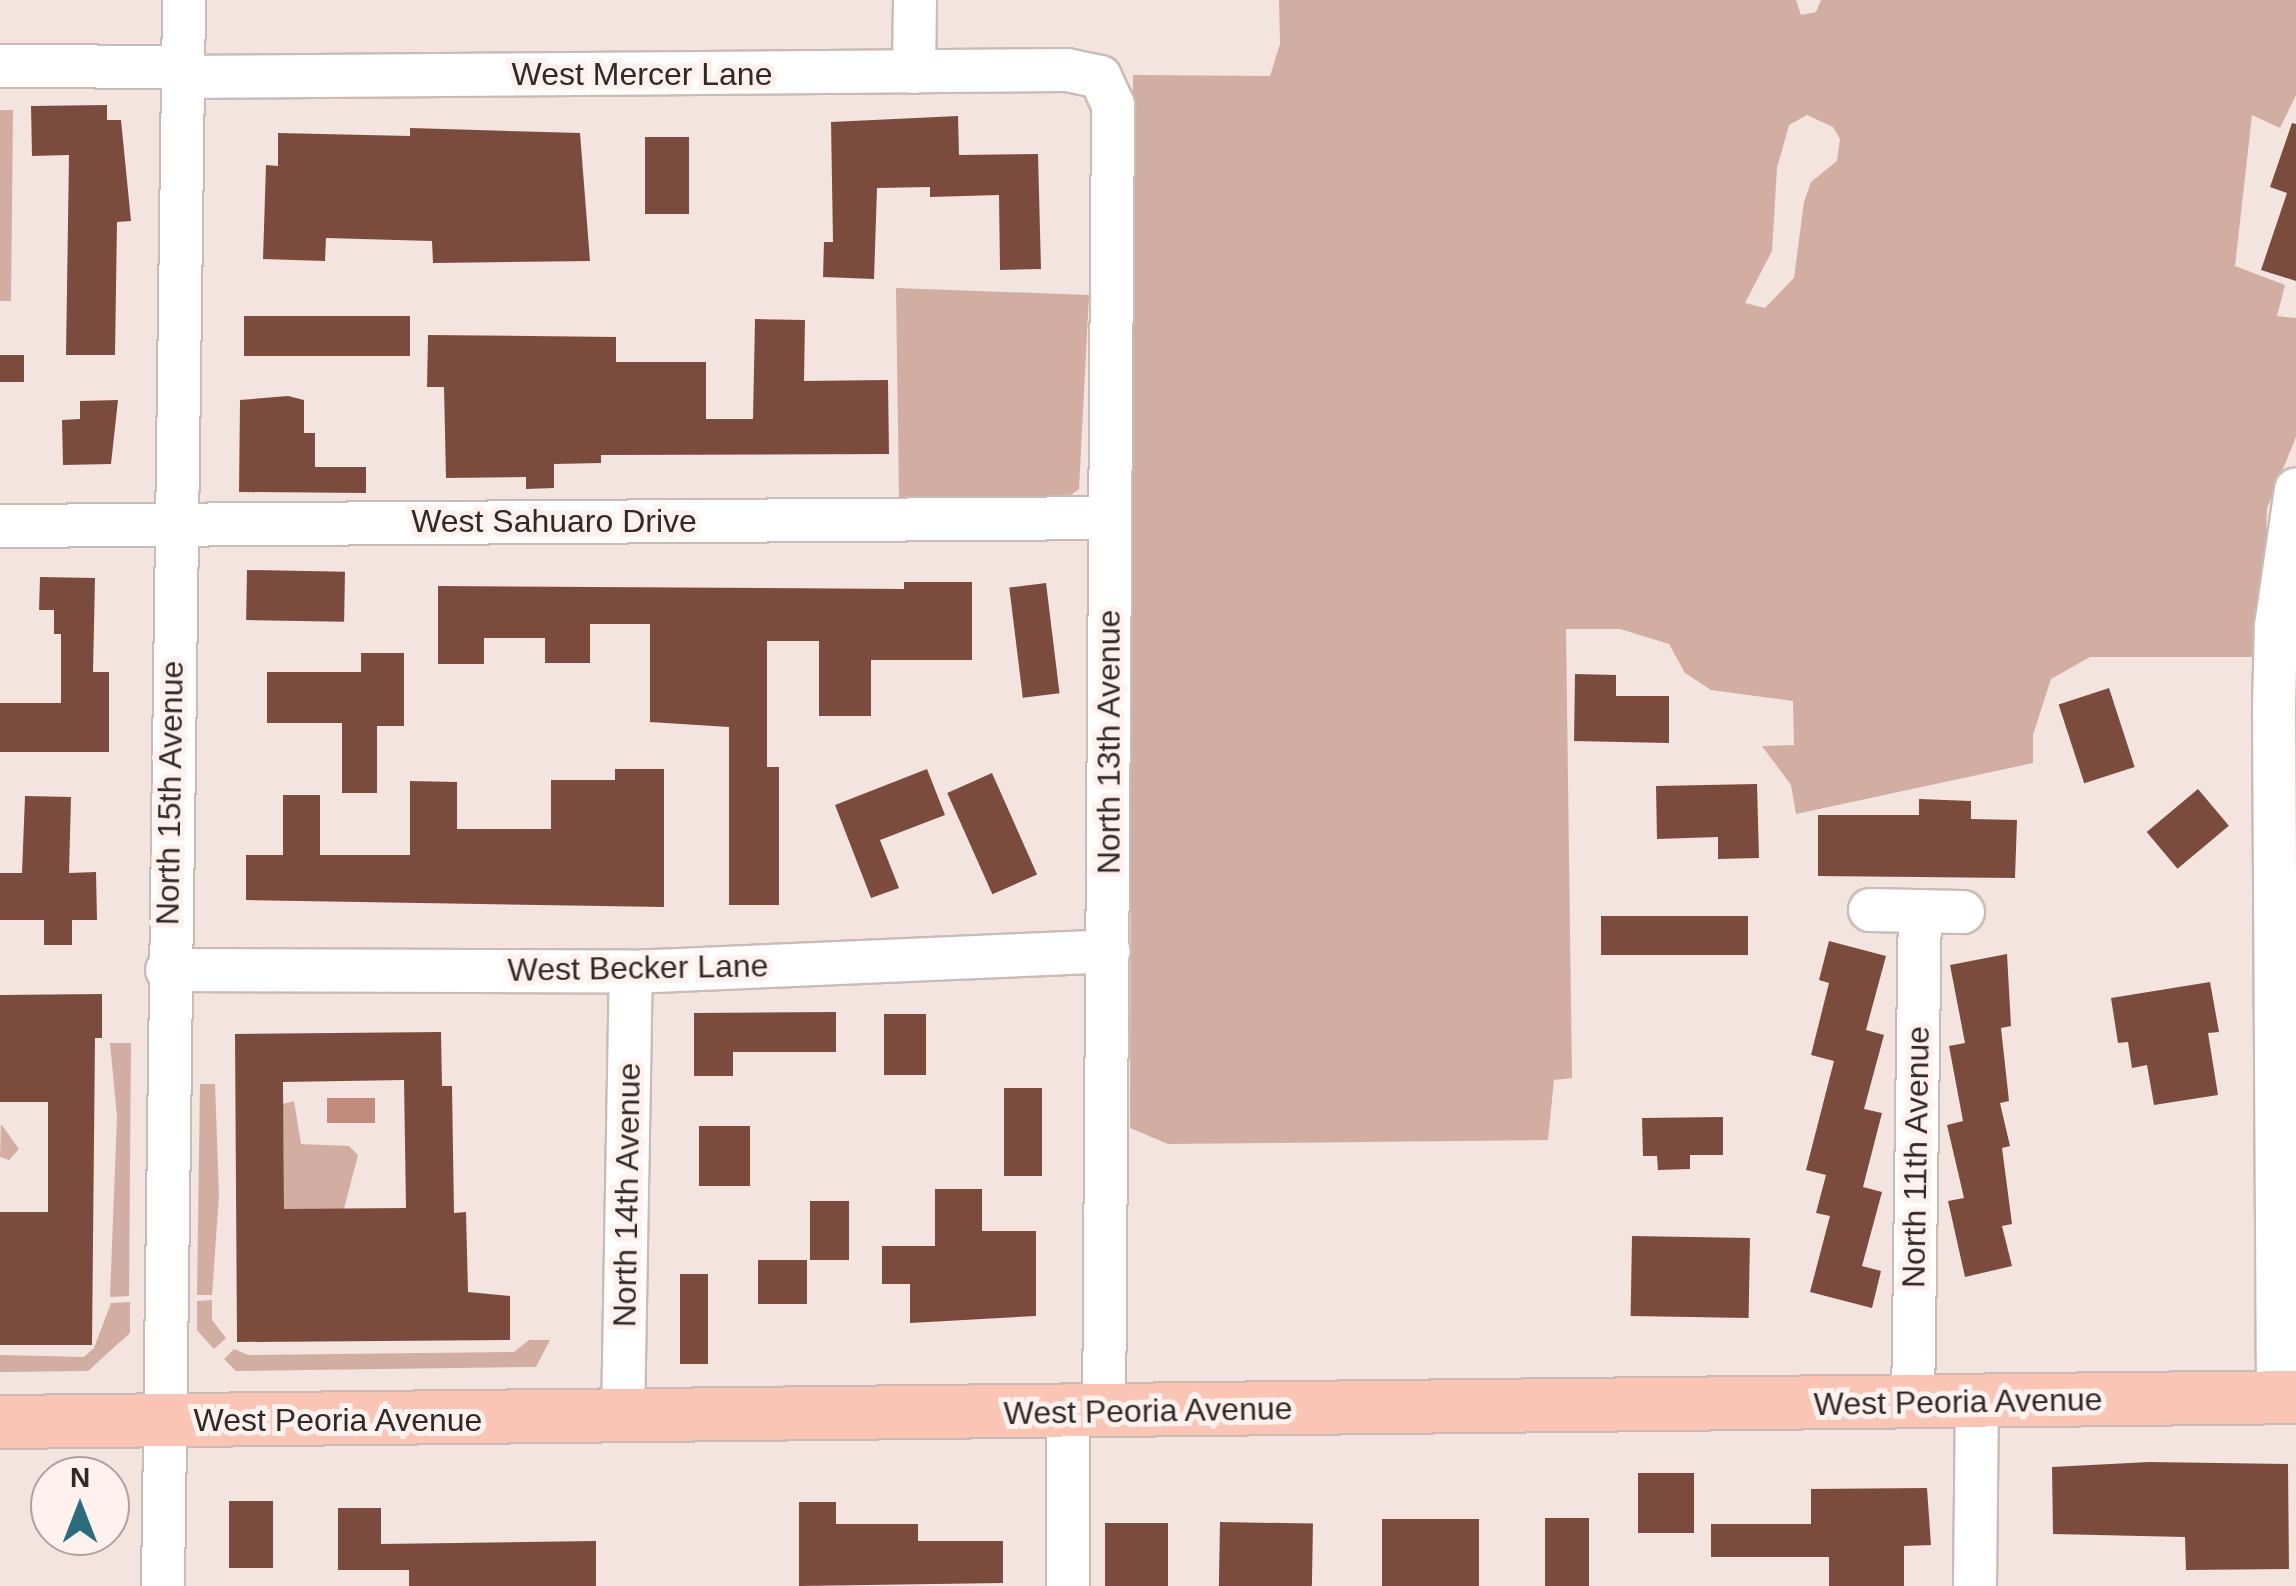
<!DOCTYPE html>
<html>
<head>
<meta charset="utf-8">
<style>
  body { margin:0 }
  #map { position:relative; width:2296px; height:1586px; overflow:hidden; background:#f4e4df; font-family:Helvetica,sans-serif }
  div>[style] { position:absolute }
  .green>* { inset:0; background:#d2ada2 }
  .water>* { inset:0; background:#c18c7d; transform-origin:0 0 }
  .building>* { inset:0; background:#7b4c3e; transform-origin:0 0 }
  .roads { filter:drop-shadow(2px 0 #cabbb6) drop-shadow(-2px 0 #cabbb6) drop-shadow(0 2px #cabbb6) drop-shadow(0 -2px #cabbb6) }
  .minor>* { height:42px; margin:-21px; padding:0 21px; transform-origin:21px; border-radius:21px; background:#fff }
  .major>* { height:52px; margin:-26px; padding:0 26px; transform-origin:26px; border-radius:26px; background:#fac5b5 }
  span { translate:-50% -50%; white-space:nowrap; text-align:center; line-height:1.15; -webkit-text-stroke:10px #fff2ee; paint-order:stroke }
  .street-label { font-size:32px; color:#2f2928 }
  .north { position:absolute; left:30px; top:1456px; width:100px; height:100px; box-sizing:border-box; background:#fff2ee; border:2px solid #aca29f; border-radius:50%; rotate:0deg; font-size:28px; font-weight:700; line-height:40px; text-align:center; color:#2f2928 }
  .north::after { content:''; display:block; margin:auto; width:35px; height:45px; background:#296d7e; clip-path:polygon(50% 0,100% 100%,50% 72%,0 100%) }
</style>
</head>
<body>
<div id="map">
  <div class="green">
    <div style="clip-path:polygon(evenodd,1279px 0,1796px 0,1801px 15px,1816px 12px,1821px 0,2296px 0,2296px 95px,2280px 128px,2252px 115px,2235px 266px,2285px 285px,2277px 316px,2296px 318px,2296px 437px,2267px 508px,2262px 657px,2090px 657px,2051px 679px,2033px 735px,2033px 763px,1796px 814px,1791px 785px,1762px 746px,1794px 745px,1793px 701px,1711px 690px,1685px 673px,1669px 644px,1620px 629px,1566px 629px,1572px 1078px,1554px 1080px,1548px 1140px,1168px 1144px,1130px 1128px,1133px 75px,1270px 76px,1280px 44px,1279px 0,1807px 115px,1833px 127px,1840px 139px,1837px 161px,1811px 182px,1804px 202px,1794px 278px,1765px 308px,1745px 303px,1772px 251px,1777px 168px,1789px 125px,1807px 115px)"></div>
    <div style="clip-path:polygon(0 110px,13px 110px,11px 301px,0 301px)"></div>
    <div style="clip-path:polygon(896px 288px,1089px 295px,1079px 489px,1068px 497px,899px 498px)"></div>
    <div style="clip-path:polygon(110px 1043px,131px 1043px,129px 1296px,110px 1297px,117px 1117px)"></div>
    <div style="clip-path:polygon(200px 1084px,215px 1084px,219px 1195px,212px 1295px,197px 1295px)"></div>
    <div style="clip-path:polygon(294px 1101px,301px 1144px,349px 1146px,358px 1155px,344px 1209px,284px 1209px,283px 1104px)"></div>
    <div style="clip-path:polygon(1px 1124px,19px 1149px,9px 1160px,0 1157px)"></div>
    <div style="clip-path:polygon(212px 1300px,212px 1320px,226px 1338px,214px 1349px,197px 1330px,197px 1301px)"></div>
    <div style="clip-path:polygon(130px 1302px,130px 1333px,88px 1371px,0 1372px,0 1355px,84px 1357px,94px 1348px,111px 1303px)"></div>
    <div style="clip-path:polygon(529px 1340px,550px 1340px,536px 1367px,236px 1371px,224px 1359px,234px 1349px,248px 1355px,514px 1352px)"></div>
  </div>
  <div class="water">
    <div style="left:375px;top:1098px;width:25px;height:48px;rotate:90deg"></div>
  </div>
  <div class="building">
    <div style="clip-path:polygon(107px 105px,107px 120px,121px 120px,131px 221px,117px 222px,115px 355px,66px 355px,69px 155px,32px 156px,31px 106px)"></div>
    <div style="clip-path:polygon(958px 116px,959px 155px,1038px 154px,1041px 269px,1000px 270px,999px 195px,930px 197px,930px 187px,877px 188px,874px 279px,823px 277px,824px 242px,833px 242px,831px 122px)"></div>
    <div style="clip-path:polygon(2292px 123px,2296px 124px,2296px 281px,2261px 270px,2287px 193px,2270px 187px)"></div>
    <div style="clip-path:polygon(410px 128px,580px 133px,590px 261px,433px 263px,432px 241px,326px 238px,325px 261px,263px 259px,266px 165px,278px 166px,278px 133px,410px 136px)"></div>
    <div style="left:645px;top:137px;width:44px;height:77px"></div>
    <div style="left:244px;top:316px;width:166px;height:40px"></div>
    <div style="clip-path:polygon(755px 319px,805px 320px,804px 381px,888px 380px,889px 454px,601px 455px,601px 463px,554px 464px,554px 488px,526px 489px,526px 477px,446px 478px,444px 387px,427px 387px,428px 335px,616px 337px,616px 362px,706px 362px,706px 419px,753px 419px)"></div>
    <div style="left:24px;top:355px;width:27px;height:24px;rotate:90deg"></div>
    <div style="clip-path:polygon(288px 396px,304px 400px,304px 433px,315px 433px,315px 467px,366px 467px,366px 493px,239px 492px,240px 400px)"></div>
    <div style="clip-path:polygon(118px 400px,111px 464px,63px 465px,62px 420px,80px 419px,80px 401px)"></div>
    <div style="left:247px;top:570px;width:98px;height:50px;rotate:1deg"></div>
    <div style="clip-path:polygon(40px 577px,95px 578px,93px 672px,109px 672px,109px 752px,0 752px,0 703px,61px 703px,61px 634px,54px 634px,54px 610px,39px 610px)"></div>
    <div style="clip-path:polygon(904px 582px,972px 582px,972px 660px,871px 660px,871px 716px,819px 716px,819px 641px,767px 641px,767px 767px,779px 767px,779px 905px,729px 905px,729px 727px,650px 722px,650px 624px,590px 624px,590px 663px,545px 663px,545px 638px,484px 638px,484px 664px,438px 664px,438px 586px,904px 589px)"></div>
    <div style="left:1046px;top:583px;width:111px;height:37px;rotate:83deg"></div>
    <div style="clip-path:polygon(361px 653px,404px 653px,404px 726px,377px 726px,377px 793px,342px 793px,342px 723px,267px 723px,267px 672px,361px 672px)"></div>
    <div style="clip-path:polygon(1575px 674px,1616px 675px,1616px 696px,1669px 696px,1669px 743px,1574px 741px)"></div>
    <div style="left:2109px;top:688px;width:83px;height:53px;rotate:72deg"></div>
    <div style="clip-path:polygon(615px 769px,664px 769px,664px 907px,246px 900px,246px 855px,283px 855px,283px 795px,320px 795px,320px 855px,410px 855px,410px 781px,457px 782px,457px 829px,551px 829px,551px 780px,615px 780px)"></div>
    <div style="clip-path:polygon(927px 769px,945px 815px,880px 840px,899px 888px,871px 898px,835px 805px)"></div>
    <div style="left:992px;top:773px;width:111px;height:49px;rotate:66deg"></div>
    <div style="clip-path:polygon(1757px 784px,1759px 858px,1718px 859px,1718px 837px,1657px 839px,1656px 786px)"></div>
    <div style="left:2198px;top:789px;width:48px;height:67px;rotate:50deg"></div>
    <div style="clip-path:polygon(25px 796px,71px 797px,69px 873px,96px 872px,97px 920px,72px 920px,72px 945px,44px 945px,44px 920px,0 920px,0 873px,22px 873px)"></div>
    <div style="clip-path:polygon(1919px 799px,1971px 801px,1971px 819px,2017px 820px,2015px 878px,1818px 876px,1818px 815px,1919px 815px)"></div>
    <div style="left:1748px;top:916px;width:39px;height:147px;rotate:90deg"></div>
    <div style="clip-path:polygon(1829px 941px,1886px 956px,1866px 1030px,1884px 1035px,1864px 1109px,1882px 1113px,1863px 1187px,1882px 1192px,1862px 1266px,1881px 1271px,1872px 1308px,1810px 1292px,1830px 1216px,1816px 1213px,1826px 1175px,1806px 1170px,1834px 1061px,1811px 1055px,1829px 983px,1819px 980px)"></div>
    <div style="clip-path:polygon(2007px 954px,2011px 1026px,2001px 1028px,2009px 1101px,2000px 1103px,2010px 1146px,2002px 1148px,2012px 1224px,2002px 1226px,2012px 1266px,1965px 1277px,1948px 1201px,1964px 1198px,1947px 1125px,1963px 1121px,1949px 1046px,1965px 1043px,1950px 965px)"></div>
    <div style="clip-path:polygon(2210px 982px,2219px 1032px,2208px 1033px,2218px 1095px,2154px 1105px,2147px 1065px,2132px 1068px,2128px 1042px,2118px 1043px,2111px 998px)"></div>
    <div style="clip-path:polygon(102px 994px,102px 1038px,95px 1038px,92px 1345px,0 1345px,0 1212px,48px 1212px,48px 1102px,0 1102px,0 995px)"></div>
    <div style="clip-path:polygon(836px 1012px,836px 1052px,733px 1052px,733px 1076px,694px 1076px,694px 1013px)"></div>
    <div style="left:884px;top:1014px;width:42px;height:61px"></div>
    <div style="clip-path:polygon(evenodd,441px 1032px,442px 1086px,452px 1086px,454px 1213px,466px 1212px,468px 1292px,510px 1296px,510px 1340px,237px 1342px,235px 1034px,441px 1032px,404px 1080px,406px 1208px,284px 1209px,283px 1082px,404px 1080px)"></div>
    <div style="left:1004px;top:1088px;width:38px;height:88px"></div>
    <div style="clip-path:polygon(1723px 1117px,1723px 1155px,1690px 1155px,1690px 1169px,1658px 1170px,1657px 1156px,1643px 1156px,1642px 1118px)"></div>
    <div style="left:699px;top:1126px;width:51px;height:60px"></div>
    <div style="clip-path:polygon(935px 1189px,982px 1189px,982px 1231px,1036px 1231px,1036px 1316px,910px 1323px,910px 1284px,882px 1284px,882px 1246px,935px 1246px)"></div>
    <div style="left:810px;top:1201px;width:39px;height:59px"></div>
    <div style="left:1632px;top:1236px;width:118px;height:80px;rotate:1deg"></div>
    <div style="left:758px;top:1260px;width:49px;height:44px"></div>
    <div style="left:680px;top:1274px;width:28px;height:90px"></div>
    <div style="clip-path:polygon(2149px 1462px,2288px 1464px,2289px 1569px,2186px 1570px,2185px 1537px,2053px 1534px,2052px 1467px)"></div>
    <div style="left:1638px;top:1473px;width:56px;height:60px"></div>
    <div style="clip-path:polygon(1927px 1488px,1931px 1545px,1904px 1546px,1904px 1586px,1829px 1586px,1829px 1557px,1711px 1557px,1711px 1524px,1811px 1524px,1811px 1489px)"></div>
    <div style="left:229px;top:1501px;width:44px;height:67px"></div>
    <div style="clip-path:polygon(799px 1502px,836px 1502px,836px 1524px,918px 1524px,918px 1541px,1003px 1541px,1003px 1583px,799px 1586px)"></div>
    <div style="clip-path:polygon(338px 1508px,381px 1508px,381px 1544px,596px 1541px,596px 1586px,409px 1586px,409px 1570px,338px 1570px)"></div>
    <div style="left:1545px;top:1518px;width:44px;height:68px"></div>
    <div style="left:1479px;top:1519px;width:67px;height:97px;rotate:90deg"></div>
    <div style="left:1220px;top:1522px;width:93px;height:64px;rotate:1deg"></div>
    <div style="left:1105px;top:1523px;width:63px;height:63px"></div>
  </div>
  <div class="roads">
    <div class="minor">
      <div style="left:0;top:66px;width:183px;rotate:0.3deg"></div>
      <div style="left:914px;top:72px;width:72px;rotate:-89.2deg"></div>
      <div style="left:183px;top:77px;width:884px;rotate:-0.45deg"></div>
      <div style="left:1067px;top:70px;width:34px;rotate:12deg"></div>
      <div style="left:1100px;top:77px;width:31px;rotate:65deg"></div>
      <div style="left:1113px;top:105px;width:1306px;rotate:90.39deg"></div>
      <div style="left:0;top:526px;width:1108px;rotate:-0.41deg"></div>
      <div style="left:1870px;top:910px;width:93px;rotate:1.2deg"></div>
      <div style="left:167px;top:970px;width:464px;rotate:0.2deg"></div>
      <div style="left:631px;top:972px;width:478px;rotate:-2.5deg"></div>
      <div style="left:2278px;top:1398px;width:691px;rotate:-90.33deg"></div>
      <div style="left:2274px;top:707px;width:81px;rotate:-88.6deg"></div>
      <div style="left:2276px;top:626px;width:138px;rotate:-81.7deg"></div>
      <div style="left:1913px;top:1404px;width:493px;rotate:-89.2deg"></div>
      <div style="left:1068px;top:1411px;width:175px;rotate:90deg"></div>
      <div style="left:623px;top:1419px;width:447px;rotate:-89deg"></div>
      <div style="left:163px;top:1586px;width:1586px;rotate:-89.24deg"></div>
      <div style="left:1975px;top:1586px;width:183px;rotate:-89.4deg"></div>
    </div>
    <div class="major">
      <div style="left:0;top:1422px;width:2296px;rotate:-0.62deg"></div>
    </div>
  </div>
  <div class="street-label">
    <span style="left:642px;top:74px">West Mercer Lane</span>
    <span style="left:554px;top:521px">West Sahuaro Drive</span>
    <span style="left:1109px;top:742px;rotate:-90deg">North 13th Avenue</span>
    <span style="left:170px;top:793px;rotate:-89deg">North 15th Avenue</span>
    <span style="left:638px;top:968px;rotate:-1deg">West Becker Lane</span>
    <span style="left:1916px;top:1157px;rotate:-89deg">North 11th Avenue</span>
    <span style="left:627px;top:1195px;rotate:-89deg">North 14th Avenue</span>
    <span style="left:1958px;top:1402px;rotate:-1deg">West Peoria Avenue</span>
    <span style="left:1148px;top:1411px;rotate:-1deg">West Peoria Avenue</span>
    <span style="left:338px;top:1420px">West Peoria Avenue</span>
  </div>
  <div class="north">N</div>
</div>
</body>
</html>
